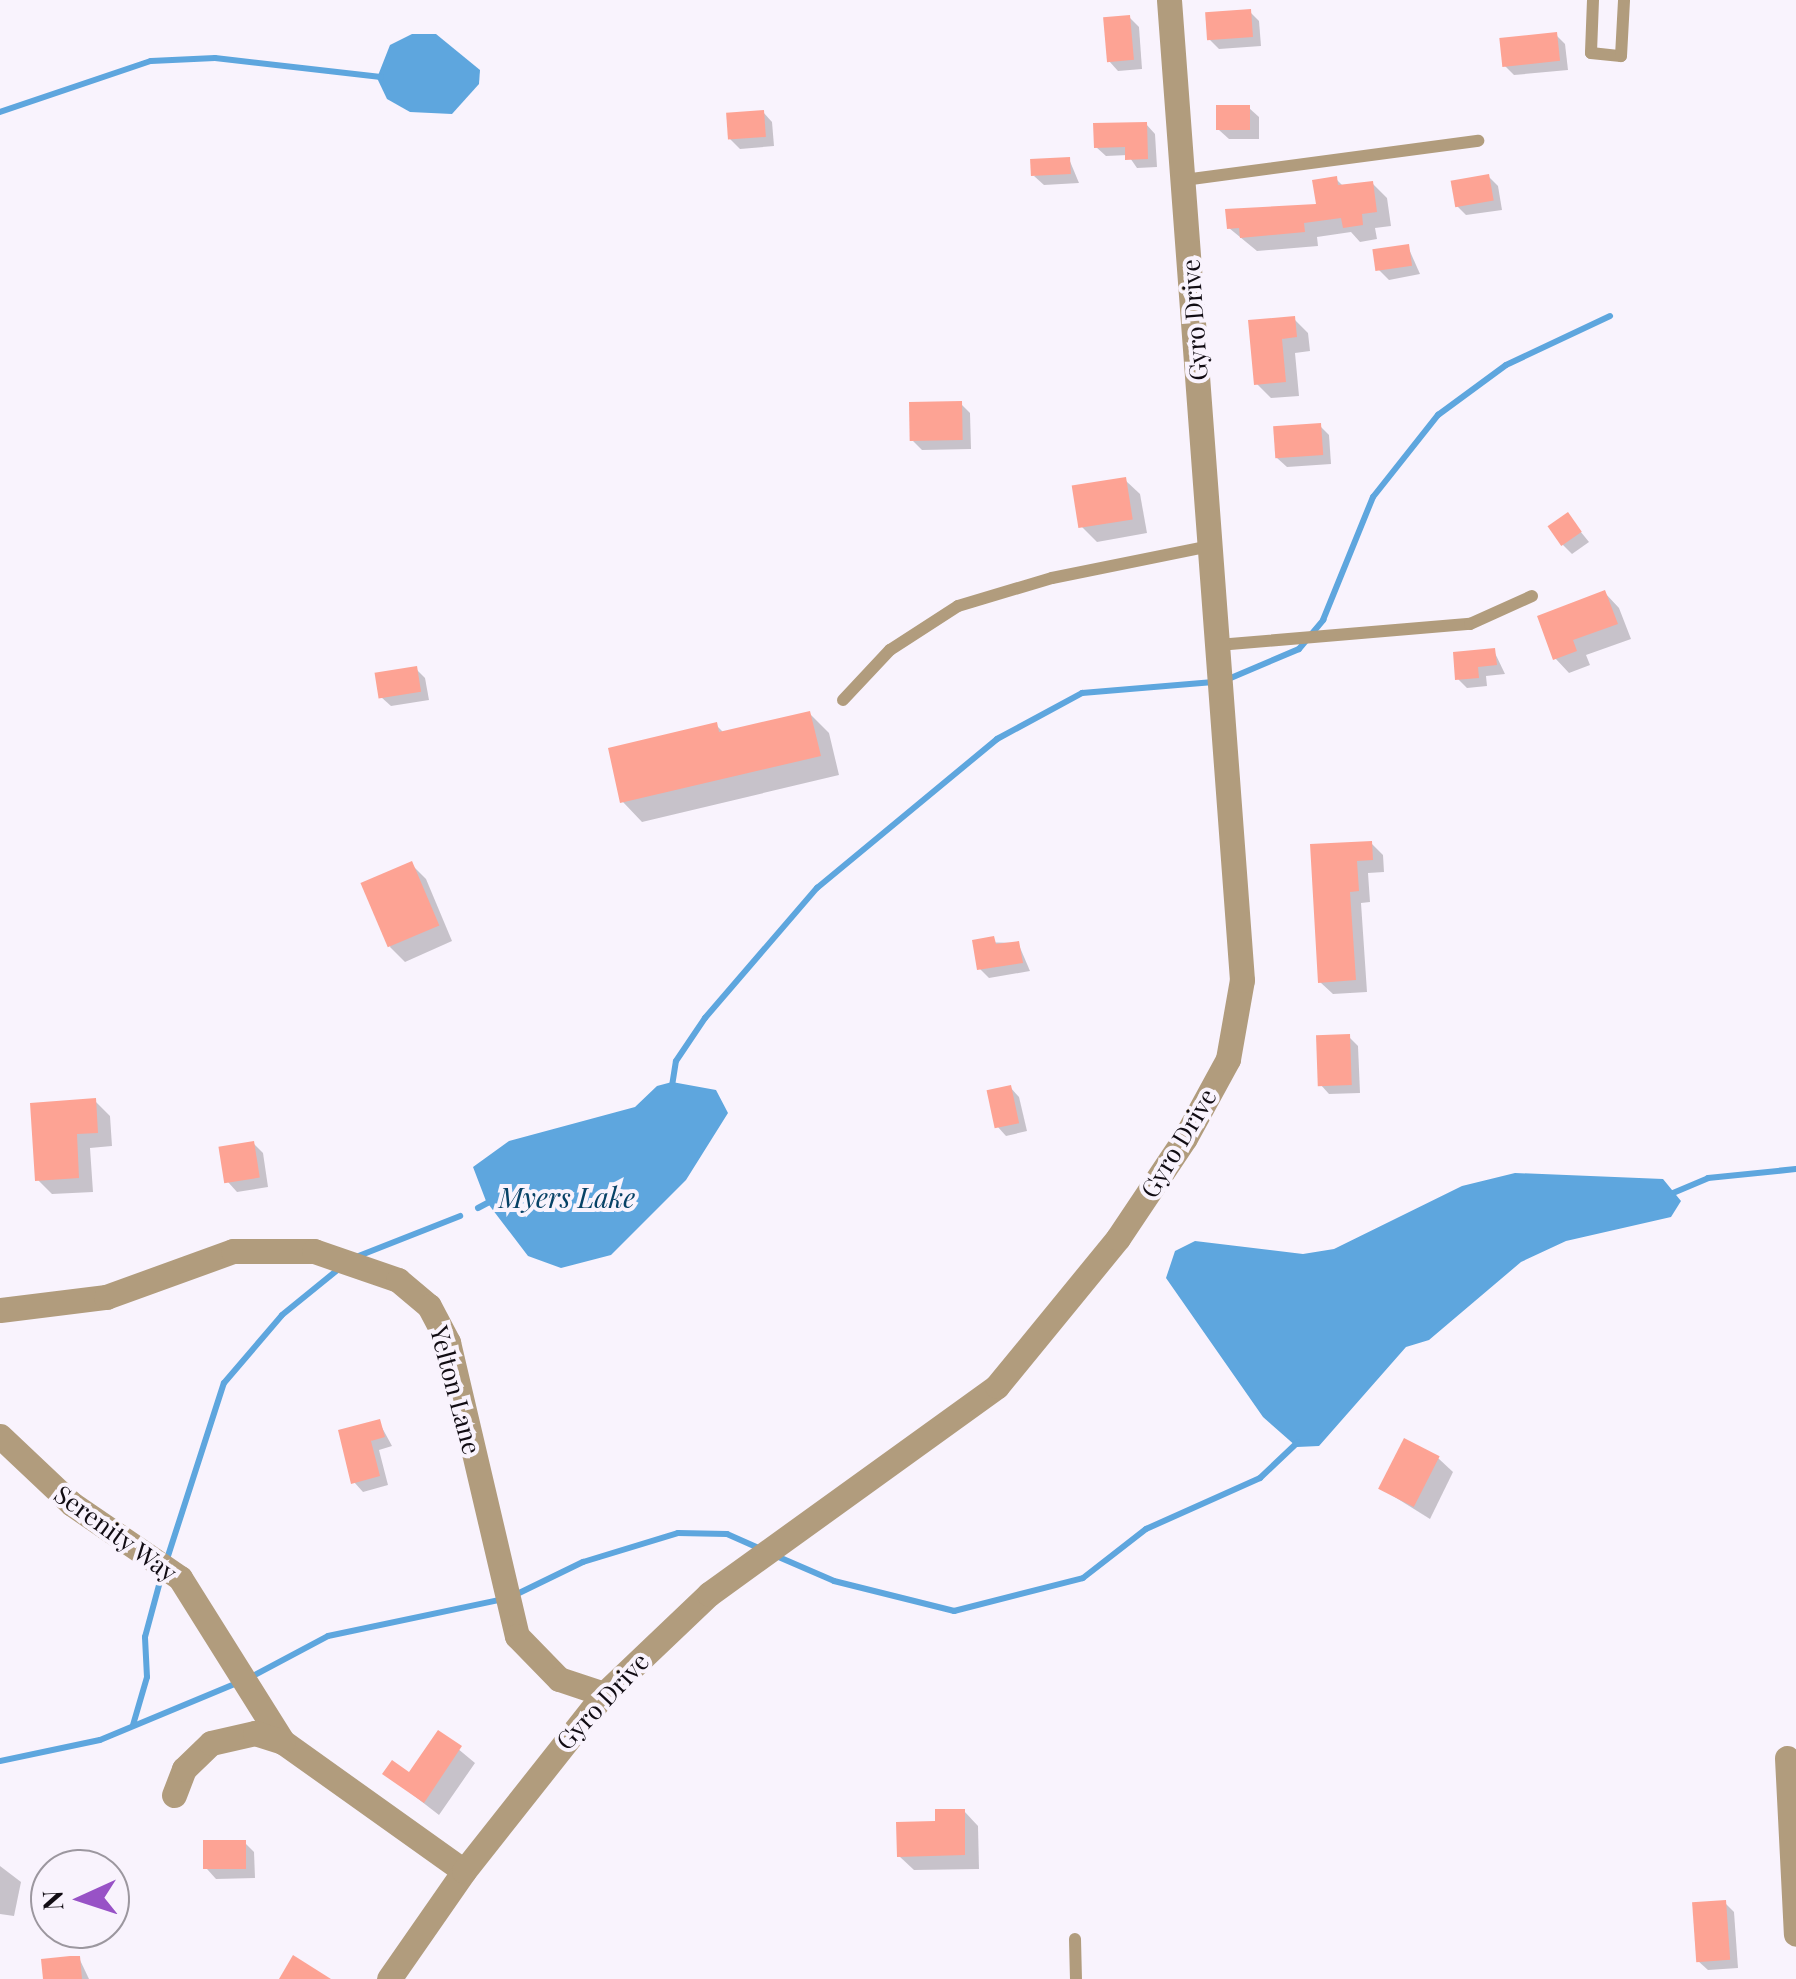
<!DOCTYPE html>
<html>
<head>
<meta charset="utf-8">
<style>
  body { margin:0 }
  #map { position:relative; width:1796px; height:1979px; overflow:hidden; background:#f9f3fd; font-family:"Playfair Display",serif }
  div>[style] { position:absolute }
  .water>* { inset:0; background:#5ea6de }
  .shadow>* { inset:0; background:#0003 }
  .stream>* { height:6px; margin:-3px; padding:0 3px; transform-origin:3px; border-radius:3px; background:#5ea6de }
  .building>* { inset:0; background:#fda394; transform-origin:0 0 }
  .service>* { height:12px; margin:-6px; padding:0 6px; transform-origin:6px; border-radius:6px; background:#b19c7d }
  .minor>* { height:25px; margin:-12.5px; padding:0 12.5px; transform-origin:12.5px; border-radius:12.5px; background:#b19c7d }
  span { translate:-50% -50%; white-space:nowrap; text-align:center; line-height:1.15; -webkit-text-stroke:8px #f9f3fd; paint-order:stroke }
  .street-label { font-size:25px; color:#110c13 }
  .water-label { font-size:28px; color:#074266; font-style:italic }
  .north { position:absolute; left:30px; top:1849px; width:100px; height:100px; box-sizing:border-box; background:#f9f3fd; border:2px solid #9c979f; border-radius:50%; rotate:267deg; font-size:28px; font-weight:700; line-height:40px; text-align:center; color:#110c13 }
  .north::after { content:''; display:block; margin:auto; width:35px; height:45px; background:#9852c6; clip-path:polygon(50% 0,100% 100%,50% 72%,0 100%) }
</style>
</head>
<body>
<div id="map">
  <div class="water">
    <div style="clip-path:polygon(412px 34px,436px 34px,480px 70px,479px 84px,452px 114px,410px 112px,387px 99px,377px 78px,390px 45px)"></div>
    <div style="clip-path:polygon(672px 1082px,716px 1090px,728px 1113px,686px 1180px,611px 1255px,561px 1268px,528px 1256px,486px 1201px,473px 1167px,509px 1141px,635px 1107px,657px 1086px)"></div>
    <div style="clip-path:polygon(1515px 1173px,1663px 1179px,1681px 1201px,1671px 1217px,1566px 1241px,1521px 1262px,1429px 1340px,1406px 1347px,1319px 1446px,1297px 1447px,1263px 1417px,1166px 1278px,1175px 1251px,1195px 1241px,1303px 1254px,1334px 1249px,1462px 1186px)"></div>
  </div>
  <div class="shadow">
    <div style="clip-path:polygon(1250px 12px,1259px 21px,1261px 46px,1219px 49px,1210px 40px)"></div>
    <div style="clip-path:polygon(1129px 17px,1139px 27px,1142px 69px,1118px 71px,1109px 61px)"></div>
    <div style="clip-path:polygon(1556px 35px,1565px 44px,1568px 70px,1514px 75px,1505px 66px)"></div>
    <div style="clip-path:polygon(1249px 108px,1259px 117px,1259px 139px,1229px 139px,1219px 130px)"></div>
    <div style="clip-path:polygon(763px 112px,772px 122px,774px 146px,740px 149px,730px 139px)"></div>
    <div style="clip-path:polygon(1146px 124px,1155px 134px,1157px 167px,1137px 168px,1128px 155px,1106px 156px,1096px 147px)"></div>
    <div style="clip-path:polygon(1069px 159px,1079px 183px,1044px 185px,1034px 176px)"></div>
    <div style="clip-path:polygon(1489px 177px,1498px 186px,1502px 210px,1466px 215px,1457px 206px)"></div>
    <div style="clip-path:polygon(1336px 179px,1344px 187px,1372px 183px,1387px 198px,1391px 226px,1375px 228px,1377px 239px,1360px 242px,1351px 232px,1317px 237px,1318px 246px,1257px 251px,1229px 228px,1319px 206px)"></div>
    <div style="clip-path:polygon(1408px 247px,1420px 274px,1389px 280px,1379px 270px)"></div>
    <div style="clip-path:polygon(1294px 319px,1308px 333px,1310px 351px,1295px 353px,1299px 396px,1271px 398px,1256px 383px)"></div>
    <div style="clip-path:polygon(961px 404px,970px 413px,971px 449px,922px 450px,913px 441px)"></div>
    <div style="clip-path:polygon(1320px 426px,1329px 435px,1331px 464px,1287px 467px,1277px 458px)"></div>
    <div style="clip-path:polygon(1125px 480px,1140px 494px,1147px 533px,1097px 542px,1082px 527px)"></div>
    <div style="clip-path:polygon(1567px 515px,1589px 542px,1572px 554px,1563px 545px)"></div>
    <div style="clip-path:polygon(1605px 593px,1619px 608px,1631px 639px,1586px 655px,1590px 665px,1569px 673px,1555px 658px)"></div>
    <div style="clip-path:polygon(1494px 651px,1505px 674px,1486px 676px,1487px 686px,1467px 688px,1458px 679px)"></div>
    <div style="clip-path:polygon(416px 669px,425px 678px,429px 700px,391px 706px,381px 697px)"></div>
    <div style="clip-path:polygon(809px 713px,829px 733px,839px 775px,642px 822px,623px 802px,716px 725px,724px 733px)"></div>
    <div style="clip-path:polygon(1371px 843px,1383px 855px,1384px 872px,1368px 873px,1370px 902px,1361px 903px,1367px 992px,1333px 994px,1320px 982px,1312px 846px)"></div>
    <div style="clip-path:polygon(411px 864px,426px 879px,452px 941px,405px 962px,390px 947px)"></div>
    <div style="clip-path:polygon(975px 942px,1018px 943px,1030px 971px,989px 978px,980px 969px)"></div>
    <div style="clip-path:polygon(1349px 1037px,1358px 1046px,1360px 1093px,1329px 1094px,1320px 1084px)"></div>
    <div style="clip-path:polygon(1010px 1087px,1019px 1097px,1027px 1131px,1006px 1136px,997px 1126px)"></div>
    <div style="clip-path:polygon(95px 1101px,110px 1116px,112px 1146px,90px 1148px,93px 1192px,52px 1194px,38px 1180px)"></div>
    <div style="clip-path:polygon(254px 1144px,263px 1153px,268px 1187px,237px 1192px,228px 1182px)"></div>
    <div style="clip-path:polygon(379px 1422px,392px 1446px,379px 1450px,388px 1485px,363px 1492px,354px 1482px)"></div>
    <div style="clip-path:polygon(1438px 1458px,1453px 1472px,1430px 1519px,1382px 1489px)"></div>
    <div style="clip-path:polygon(439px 1733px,475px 1763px,439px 1815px,386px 1774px,410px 1776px)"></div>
    <div style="clip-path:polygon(964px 1811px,978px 1826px,979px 1869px,914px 1870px,899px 1856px)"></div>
    <div style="clip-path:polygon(244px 1842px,254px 1852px,255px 1878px,216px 1879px,207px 1869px)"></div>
    <div style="clip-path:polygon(0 1866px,21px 1882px,14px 1916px,0 1914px)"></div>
    <div style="clip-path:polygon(50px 1884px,50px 1920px,33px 1896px)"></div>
    <div style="clip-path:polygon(1725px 1903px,1734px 1912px,1738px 1968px,1708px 1970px,1698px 1961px)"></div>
    <div style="clip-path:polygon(56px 1929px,94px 1929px,71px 1946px)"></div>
    <div style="clip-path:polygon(79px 1958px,89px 1979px,45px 1979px)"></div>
  </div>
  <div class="stream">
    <div style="left:0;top:112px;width:159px;rotate:-18.7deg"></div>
    <div style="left:151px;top:61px;width:64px;rotate:-2.7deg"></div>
    <div style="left:215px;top:58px;width:167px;rotate:6.5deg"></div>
    <div style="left:1226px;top:680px;width:79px;rotate:-23deg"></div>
    <div style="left:1299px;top:649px;width:38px;rotate:-50deg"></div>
    <div style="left:1323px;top:620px;width:133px;rotate:-67.9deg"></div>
    <div style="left:1373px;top:497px;width:105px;rotate:-51.6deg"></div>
    <div style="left:1438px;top:415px;width:84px;rotate:-36.3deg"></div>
    <div style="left:1506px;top:365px;width:115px;rotate:-25.2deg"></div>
    <div style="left:672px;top:1086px;width:25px;rotate:-81deg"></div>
    <div style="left:676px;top:1061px;width:52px;rotate:-56deg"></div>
    <div style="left:705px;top:1018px;width:172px;rotate:-49.3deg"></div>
    <div style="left:817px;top:888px;width:234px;rotate:-39.6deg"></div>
    <div style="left:997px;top:739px;width:97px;rotate:-28.4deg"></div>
    <div style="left:1082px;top:693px;width:132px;rotate:-4.8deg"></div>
    <div style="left:1673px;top:1193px;width:38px;rotate:-23deg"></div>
    <div style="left:1708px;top:1178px;width:88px;rotate:-5.8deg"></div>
    <div style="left:478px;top:1208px;width:17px;rotate:-28deg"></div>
    <div style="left:356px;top:1257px;width:112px;rotate:-21.5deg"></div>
    <div style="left:774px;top:1555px;width:65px;rotate:23.4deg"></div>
    <div style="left:834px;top:1581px;width:124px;rotate:14deg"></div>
    <div style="left:954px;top:1611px;width:133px;rotate:-14.3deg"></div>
    <div style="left:1083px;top:1578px;width:80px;rotate:-37.9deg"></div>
    <div style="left:1146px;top:1529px;width:125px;rotate:-24.1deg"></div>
    <div style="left:1260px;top:1478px;width:52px;rotate:-43.5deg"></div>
    <div style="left:167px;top:1559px;width:185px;rotate:-72.1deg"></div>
    <div style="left:224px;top:1383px;width:89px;rotate:-49.5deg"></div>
    <div style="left:282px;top:1315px;width:76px;rotate:-39.1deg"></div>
    <div style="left:515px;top:1595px;width:76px;rotate:-25.9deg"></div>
    <div style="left:583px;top:1562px;width:99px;rotate:-17deg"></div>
    <div style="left:678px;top:1533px;width:49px;rotate:1.2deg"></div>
    <div style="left:727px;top:1534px;width:34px;rotate:24deg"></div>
    <div style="left:251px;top:1677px;width:87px;rotate:-28deg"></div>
    <div style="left:328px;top:1636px;width:179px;rotate:-11.9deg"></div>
    <div style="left:133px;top:1725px;width:50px;rotate:-73.7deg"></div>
    <div style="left:147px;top:1677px;width:40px;rotate:-92.9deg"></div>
    <div style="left:145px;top:1637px;width:65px;rotate:-74.9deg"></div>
    <div style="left:0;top:1761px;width:102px;rotate:-11.9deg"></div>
    <div style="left:100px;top:1740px;width:151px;rotate:-22.6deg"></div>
  </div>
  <div class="building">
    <div style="left:1251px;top:9px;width:28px;height:46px;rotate:86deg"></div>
    <div style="left:1130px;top:15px;width:45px;height:27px;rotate:85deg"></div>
    <div style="left:1557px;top:32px;width:29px;height:58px;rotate:84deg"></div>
    <div style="left:1250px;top:105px;width:25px;height:34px;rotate:90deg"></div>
    <div style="left:764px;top:110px;width:27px;height:38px;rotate:86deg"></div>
    <div style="clip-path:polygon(1147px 122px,1148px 159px,1125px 160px,1125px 147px,1094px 148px,1093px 123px)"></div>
    <div style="left:1070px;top:157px;width:17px;height:40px;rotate:87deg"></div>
    <div style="left:1489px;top:174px;width:27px;height:39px;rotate:80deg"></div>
    <div style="clip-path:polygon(1337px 176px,1338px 185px,1373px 181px,1377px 212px,1362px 214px,1363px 225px,1343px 228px,1341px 218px,1304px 223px,1305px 232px,1240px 238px,1239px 228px,1227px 229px,1225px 209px,1316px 204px,1312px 180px)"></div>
    <div style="left:1409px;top:244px;width:22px;height:37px;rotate:82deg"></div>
    <div style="clip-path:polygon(1295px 316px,1297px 337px,1282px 339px,1286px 382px,1254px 385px,1248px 320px)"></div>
    <div style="left:962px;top:401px;width:39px;height:53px;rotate:89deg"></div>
    <div style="left:1321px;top:423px;width:32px;height:48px;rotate:86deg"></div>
    <div style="left:1126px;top:477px;width:43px;height:55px;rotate:81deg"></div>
    <div style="left:1568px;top:512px;width:24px;height:25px;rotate:55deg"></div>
    <div style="clip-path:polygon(1605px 590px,1618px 624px,1573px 640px,1577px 651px,1553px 660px,1537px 616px)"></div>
    <div style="clip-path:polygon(1495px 648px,1497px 665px,1478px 667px,1479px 678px,1455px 680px,1453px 652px)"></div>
    <div style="left:417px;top:666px;width:26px;height:43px;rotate:81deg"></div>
    <div style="clip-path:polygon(810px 711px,821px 756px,620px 803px,608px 748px,717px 722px,719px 732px)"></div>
    <div style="clip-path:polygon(1372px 841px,1373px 860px,1357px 861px,1359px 891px,1350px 892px,1356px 980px,1318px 983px,1310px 844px)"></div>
    <div style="left:412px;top:861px;width:70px;height:56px;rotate:67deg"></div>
    <div style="clip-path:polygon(994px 936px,996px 944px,1019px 941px,1023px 963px,977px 970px,972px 940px)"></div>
    <div style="left:1350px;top:1034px;width:51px;height:34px;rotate:88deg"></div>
    <div style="left:1011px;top:1085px;width:39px;height:25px;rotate:78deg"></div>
    <div style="clip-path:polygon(96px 1098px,98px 1133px,77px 1134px,79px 1178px,35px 1181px,30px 1103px)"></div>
    <div style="left:254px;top:1141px;width:37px;height:36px;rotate:81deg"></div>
    <div style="clip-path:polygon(380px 1419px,385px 1437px,371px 1441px,380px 1476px,351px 1484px,338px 1430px)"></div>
    <div style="left:1404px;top:1438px;width:40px;height:57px;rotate:27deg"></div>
    <div style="clip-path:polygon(438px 1730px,462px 1746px,424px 1803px,382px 1774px,392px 1760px,409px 1772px)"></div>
    <div style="clip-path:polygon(935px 1809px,965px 1809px,965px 1855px,897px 1857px,896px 1822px,935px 1821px)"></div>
    <div style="left:246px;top:1840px;width:29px;height:43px;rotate:90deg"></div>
    <div style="left:1726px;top:1900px;width:60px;height:34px;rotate:86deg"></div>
    <div style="clip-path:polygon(293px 1955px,331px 1979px,279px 1979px)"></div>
    <div style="clip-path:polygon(70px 1956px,80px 1956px,82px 1979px,43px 1979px,41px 1959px)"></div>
  </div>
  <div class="service">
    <div style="left:1593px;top:0;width:53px;rotate:92.2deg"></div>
    <div style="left:1591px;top:53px;width:30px;rotate:6deg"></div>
    <div style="left:1621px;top:56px;width:56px;rotate:-86.9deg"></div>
    <div style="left:1184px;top:180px;width:297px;rotate:-7.6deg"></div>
    <div style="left:1218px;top:645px;width:253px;rotate:-4.8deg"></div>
    <div style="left:1470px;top:624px;width:68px;rotate:-24.3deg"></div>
    <div style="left:843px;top:700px;width:69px;rotate:-46.8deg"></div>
    <div style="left:890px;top:650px;width:81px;rotate:-32.9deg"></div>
    <div style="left:958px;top:606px;width:98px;rotate:-16.6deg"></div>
    <div style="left:1052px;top:578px;width:162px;rotate:-11.4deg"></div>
    <div style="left:1075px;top:1939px;width:40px;rotate:88.6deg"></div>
  </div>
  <div class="minor">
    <div style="left:0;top:1310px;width:107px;rotate:-7deg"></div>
    <div style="left:106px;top:1297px;width:135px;rotate:-19.9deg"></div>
    <div style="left:233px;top:1251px;width:81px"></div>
    <div style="left:314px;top:1251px;width:89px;rotate:19deg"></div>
    <div style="left:398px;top:1280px;width:40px;rotate:40deg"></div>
    <div style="left:429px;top:1306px;width:41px;rotate:62.2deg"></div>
    <div style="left:448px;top:1342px;width:302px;rotate:76.8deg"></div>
    <div style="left:517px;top:1636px;width:60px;rotate:45.7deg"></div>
    <div style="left:559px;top:1679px;width:47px;rotate:18.4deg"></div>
    <div style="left:0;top:1436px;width:99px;rotate:43.4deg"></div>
    <div style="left:72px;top:1504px;width:131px;rotate:34.4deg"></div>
    <div style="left:180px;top:1578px;width:194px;rotate:57.9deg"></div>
    <div style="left:283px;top:1742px;width:222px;rotate:35.5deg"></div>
    <div style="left:1787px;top:1758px;width:176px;rotate:87.1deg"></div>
    <div style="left:174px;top:1795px;width:28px;rotate:-69deg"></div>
    <div style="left:184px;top:1769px;width:37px;rotate:-44deg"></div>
    <div style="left:211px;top:1743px;width:45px;rotate:-12.8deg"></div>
    <div style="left:255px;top:1733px;width:29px;rotate:18deg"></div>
    <div style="left:389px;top:1979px;width:131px;rotate:-55.2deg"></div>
    <div style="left:464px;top:1871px;width:226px;rotate:-51.7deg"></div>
    <div style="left:604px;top:1694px;width:145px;rotate:-43.6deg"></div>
    <div style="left:709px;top:1594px;width:355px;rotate:-35.8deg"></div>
    <div style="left:997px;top:1386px;width:191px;rotate:-50.7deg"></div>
    <div style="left:1118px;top:1238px;width:120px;rotate:-56.2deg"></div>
    <div style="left:1185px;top:1138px;width:90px;rotate:-61.4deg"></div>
    <div style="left:1228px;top:1059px;width:80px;rotate:-80deg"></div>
    <div style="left:1242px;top:980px;width:983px;rotate:-94.26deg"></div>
  </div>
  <div class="street-label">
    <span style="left:1194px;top:320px;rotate:-94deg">Gyro Drive</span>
    <span style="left:1178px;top:1143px;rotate:-59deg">Gyro Drive</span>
    <span style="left:456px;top:1390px;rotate:75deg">Yelton Lane</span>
    <span style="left:116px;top:1533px;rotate:36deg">Serenity Way</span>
    <span style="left:602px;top:1701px;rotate:-47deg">Gyro Drive</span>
  </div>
  <div class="water-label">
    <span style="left:567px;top:1197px">Myers Lake</span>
  </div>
  <div class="north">N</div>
</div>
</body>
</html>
